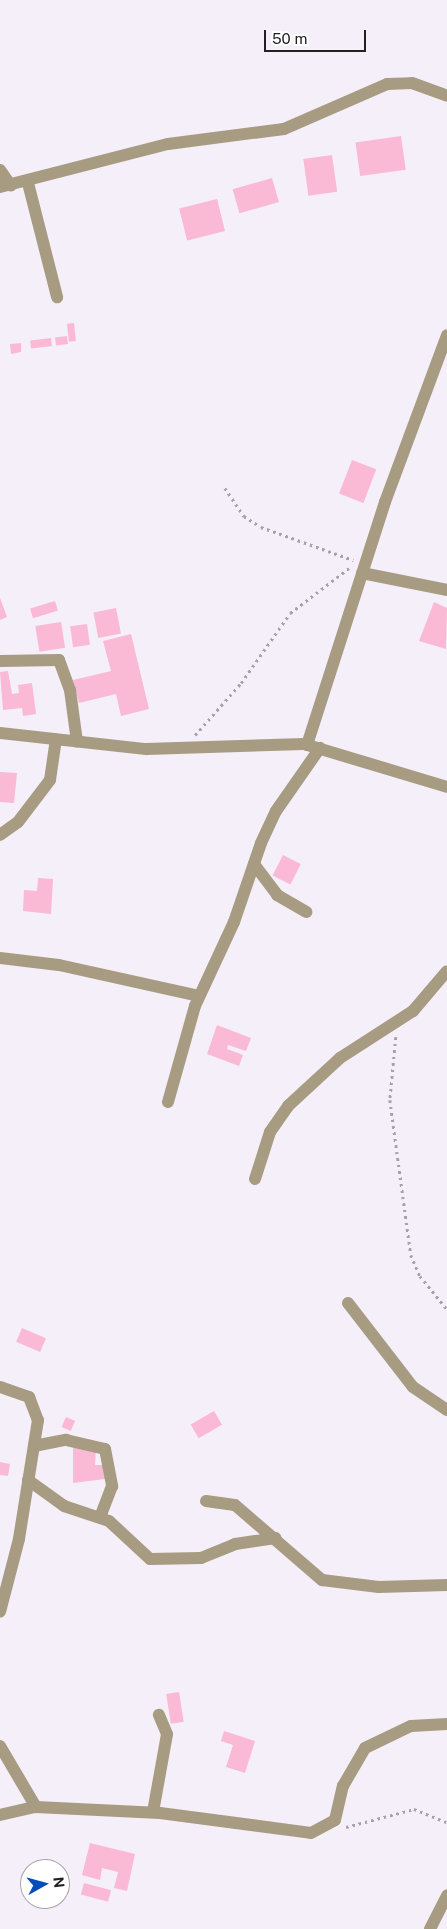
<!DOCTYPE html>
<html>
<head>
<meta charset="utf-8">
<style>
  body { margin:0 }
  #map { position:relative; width:447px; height:1929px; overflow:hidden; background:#f5eff9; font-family:"Public Sans",sans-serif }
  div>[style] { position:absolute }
  .building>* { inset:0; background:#fab9d4; transform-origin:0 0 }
  .path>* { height:2.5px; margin-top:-1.25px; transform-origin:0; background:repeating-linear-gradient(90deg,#a7a2aa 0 2.5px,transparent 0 6.5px) }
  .minor>* { height:12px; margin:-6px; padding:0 6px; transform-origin:6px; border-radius:6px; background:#a79b82 }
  span { translate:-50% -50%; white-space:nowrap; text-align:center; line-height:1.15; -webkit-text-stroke:4px #fff; paint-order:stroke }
  .north { position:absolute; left:20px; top:1859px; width:50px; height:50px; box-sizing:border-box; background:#fff; border:1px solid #a7a6a7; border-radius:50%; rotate:83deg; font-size:14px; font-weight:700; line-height:20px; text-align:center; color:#222023 }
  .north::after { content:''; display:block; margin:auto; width:18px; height:22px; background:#024db7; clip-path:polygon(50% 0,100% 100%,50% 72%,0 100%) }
  .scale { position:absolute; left:264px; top:30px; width:102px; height:22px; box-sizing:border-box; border:2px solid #222023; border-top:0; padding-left:6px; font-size:15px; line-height:18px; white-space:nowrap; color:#222023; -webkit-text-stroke:4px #fff; paint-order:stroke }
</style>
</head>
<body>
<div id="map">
  <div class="building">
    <div style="left:401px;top:136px;width:34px;height:46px;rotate:82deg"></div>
    <div style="left:332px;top:155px;width:37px;height:29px;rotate:82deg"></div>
    <div style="left:272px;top:178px;width:25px;height:41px;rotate:74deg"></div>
    <div style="left:217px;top:199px;width:33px;height:39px;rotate:76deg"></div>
    <div style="left:74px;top:323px;width:18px;height:7px;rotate:84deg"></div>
    <div style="left:67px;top:336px;width:8px;height:12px;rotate:83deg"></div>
    <div style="left:51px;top:338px;width:8px;height:21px;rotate:83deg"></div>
    <div style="clip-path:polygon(21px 343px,21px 352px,11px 354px,10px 344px)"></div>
    <div style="left:352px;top:460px;width:26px;height:36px;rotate:21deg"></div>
    <div style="clip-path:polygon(0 598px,7px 617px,0 620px)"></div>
    <div style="left:55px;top:601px;width:10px;height:26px;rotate:73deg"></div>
    <div style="clip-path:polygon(434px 602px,447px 608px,446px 649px,419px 641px)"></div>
    <div style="left:116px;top:608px;width:26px;height:23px;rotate:79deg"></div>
    <div style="left:61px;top:622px;width:26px;height:26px;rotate:81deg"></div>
    <div style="left:87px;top:624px;width:21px;height:17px;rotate:82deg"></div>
    <div style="clip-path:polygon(131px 634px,149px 709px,121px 716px,116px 694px,79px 703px,73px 680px,111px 671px,103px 641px)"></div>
    <div style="clip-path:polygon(8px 671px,12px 694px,19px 693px,18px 685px,32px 683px,36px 714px,23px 716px,22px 708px,3px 710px,0 672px)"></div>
    <div style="clip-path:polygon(0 772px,17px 773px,14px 803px,0 802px)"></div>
    <div style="left:283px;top:855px;width:20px;height:23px;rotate:27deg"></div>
    <div style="clip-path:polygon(38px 878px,53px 879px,51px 914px,23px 911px,24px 890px,37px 891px)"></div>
    <div style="clip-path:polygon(217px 1025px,251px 1038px,246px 1051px,228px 1045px,227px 1049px,243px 1055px,239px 1066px,207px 1054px)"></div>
    <div style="left:22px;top:1328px;width:26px;height:15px;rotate:23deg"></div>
    <div style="left:214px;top:1411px;width:16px;height:27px;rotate:60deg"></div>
    <div style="left:66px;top:1417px;width:10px;height:11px;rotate:24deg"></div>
    <div style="clip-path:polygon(73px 1448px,96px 1448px,95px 1465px,105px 1465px,105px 1479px,73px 1483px)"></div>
    <div style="clip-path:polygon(0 1462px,10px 1464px,8px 1476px,0 1475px)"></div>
    <div style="left:179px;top:1692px;width:30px;height:13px;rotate:81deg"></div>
    <div style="clip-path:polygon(224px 1731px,255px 1741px,245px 1773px,226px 1767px,233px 1745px,221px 1741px)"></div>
    <div style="clip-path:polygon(90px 1843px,135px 1854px,127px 1891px,114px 1888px,118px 1872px,102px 1868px,100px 1880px,82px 1875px)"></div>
    <div style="left:84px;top:1883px;width:28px;height:12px;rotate:15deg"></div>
  </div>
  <div class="path">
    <div style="left:225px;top:488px;width:34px;rotate:56deg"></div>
    <div style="left:244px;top:516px;width:20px;rotate:33deg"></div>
    <div style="left:261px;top:527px;width:98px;rotate:19.7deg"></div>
    <div style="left:195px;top:735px;width:69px;rotate:-48.5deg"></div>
    <div style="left:241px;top:683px;width:85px;rotate:-55deg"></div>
    <div style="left:290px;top:613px;width:74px;rotate:-37.3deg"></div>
    <div style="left:396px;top:1037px;width:63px;rotate:95.4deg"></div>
    <div style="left:390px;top:1100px;width:156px;rotate:82.3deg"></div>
    <div style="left:411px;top:1255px;width:23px;rotate:67deg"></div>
    <div style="left:420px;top:1276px;width:43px;rotate:50.7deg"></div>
    <div style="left:346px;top:1827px;width:70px;rotate:-14.8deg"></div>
    <div style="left:414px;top:1809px;width:35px;rotate:22deg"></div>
  </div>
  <div class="minor">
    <div style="left:0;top:170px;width:19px;rotate:55deg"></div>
    <div style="left:28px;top:183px;width:118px;rotate:75.7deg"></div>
    <div style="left:0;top:187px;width:173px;rotate:-14.4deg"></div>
    <div style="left:168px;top:144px;width:117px;rotate:-7.4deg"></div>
    <div style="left:284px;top:129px;width:112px;rotate:-23.6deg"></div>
    <div style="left:387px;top:84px;width:25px;rotate:-2deg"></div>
    <div style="left:412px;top:83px;width:37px;rotate:20deg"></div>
    <div style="left:362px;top:573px;width:87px;rotate:11.3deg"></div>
    <div style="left:0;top:661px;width:59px;rotate:-1deg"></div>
    <div style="left:59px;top:660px;width:32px;rotate:70deg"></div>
    <div style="left:70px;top:690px;width:52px;rotate:82.3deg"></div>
    <div style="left:0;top:733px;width:147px;rotate:6.3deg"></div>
    <div style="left:146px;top:749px;width:158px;rotate:-1.8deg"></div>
    <div style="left:304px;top:744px;width:149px;rotate:16.7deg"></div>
    <div style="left:307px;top:745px;width:255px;rotate:-72.2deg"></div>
    <div style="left:385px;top:502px;width:178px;rotate:-69.6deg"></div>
    <div style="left:0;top:835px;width:22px;rotate:-36deg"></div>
    <div style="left:18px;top:822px;width:53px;rotate:-52.7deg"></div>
    <div style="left:50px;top:780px;width:41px;rotate:-81.7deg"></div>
    <div style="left:254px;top:864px;width:39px;rotate:53deg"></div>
    <div style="left:277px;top:895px;width:34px;rotate:30deg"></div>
    <div style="left:0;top:958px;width:59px;rotate:6.8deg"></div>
    <div style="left:59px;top:965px;width:143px;rotate:12.5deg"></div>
    <div style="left:168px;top:1102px;width:100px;rotate:-74.3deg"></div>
    <div style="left:195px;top:1006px;width:93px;rotate:-65.1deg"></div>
    <div style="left:234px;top:922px;width:83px;rotate:-71.1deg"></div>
    <div style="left:261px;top:843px;width:35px;rotate:-65deg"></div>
    <div style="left:276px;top:811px;width:77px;rotate:-55.1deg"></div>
    <div style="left:255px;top:1179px;width:49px;rotate:-72.3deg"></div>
    <div style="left:270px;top:1132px;width:32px;rotate:-55deg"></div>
    <div style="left:288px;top:1106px;width:71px;rotate:-42.7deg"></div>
    <div style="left:340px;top:1058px;width:87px;rotate:-32.8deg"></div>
    <div style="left:413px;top:1011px;width:52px;rotate:-49.6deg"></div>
    <div style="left:348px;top:1303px;width:106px;rotate:52.3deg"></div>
    <div style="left:413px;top:1387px;width:41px;rotate:34.1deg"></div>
    <div style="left:0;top:1387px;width:31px;rotate:19deg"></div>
    <div style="left:29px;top:1397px;width:25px;rotate:69deg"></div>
    <div style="left:38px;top:1420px;width:121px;rotate:99.1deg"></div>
    <div style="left:19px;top:1539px;width:75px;rotate:104.6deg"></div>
    <div style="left:34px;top:1446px;width:33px;rotate:-11deg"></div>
    <div style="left:66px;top:1440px;width:40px;rotate:13deg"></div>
    <div style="left:105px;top:1449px;width:38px;rotate:79deg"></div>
    <div style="left:112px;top:1486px;width:33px;rotate:111deg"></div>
    <div style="left:28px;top:1480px;width:44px;rotate:35.8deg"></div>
    <div style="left:64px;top:1506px;width:47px;rotate:18.4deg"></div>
    <div style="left:109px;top:1521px;width:56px;rotate:42.8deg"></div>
    <div style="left:150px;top:1559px;width:51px;rotate:-1.1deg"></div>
    <div style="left:201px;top:1558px;width:37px;rotate:-22deg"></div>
    <div style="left:235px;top:1544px;width:41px;rotate:-8.3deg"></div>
    <div style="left:206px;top:1501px;width:29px;rotate:8deg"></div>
    <div style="left:235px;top:1505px;width:115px;rotate:40.8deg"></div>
    <div style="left:322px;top:1580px;width:57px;rotate:7deg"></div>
    <div style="left:379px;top:1587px;width:68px;rotate:-1.7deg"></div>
    <div style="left:0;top:1746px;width:71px;rotate:59.5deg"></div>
    <div style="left:153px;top:1812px;width:79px;rotate:-79.8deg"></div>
    <div style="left:167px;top:1734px;width:21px;rotate:-113deg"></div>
    <div style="left:0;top:1815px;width:37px;rotate:-13deg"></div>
    <div style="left:36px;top:1807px;width:124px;rotate:2.8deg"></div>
    <div style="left:160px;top:1813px;width:152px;rotate:7.5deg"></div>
    <div style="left:311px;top:1833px;width:27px;rotate:-28deg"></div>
    <div style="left:335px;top:1820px;width:35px;rotate:-77deg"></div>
    <div style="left:343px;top:1786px;width:44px;rotate:-59.9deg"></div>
    <div style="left:365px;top:1748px;width:51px;rotate:-25.6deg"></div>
    <div style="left:411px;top:1726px;width:36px;rotate:-3deg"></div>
    <div style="left:430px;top:1929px;width:38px;rotate:-63deg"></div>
  </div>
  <div class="north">N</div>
  <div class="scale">50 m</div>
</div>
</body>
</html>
